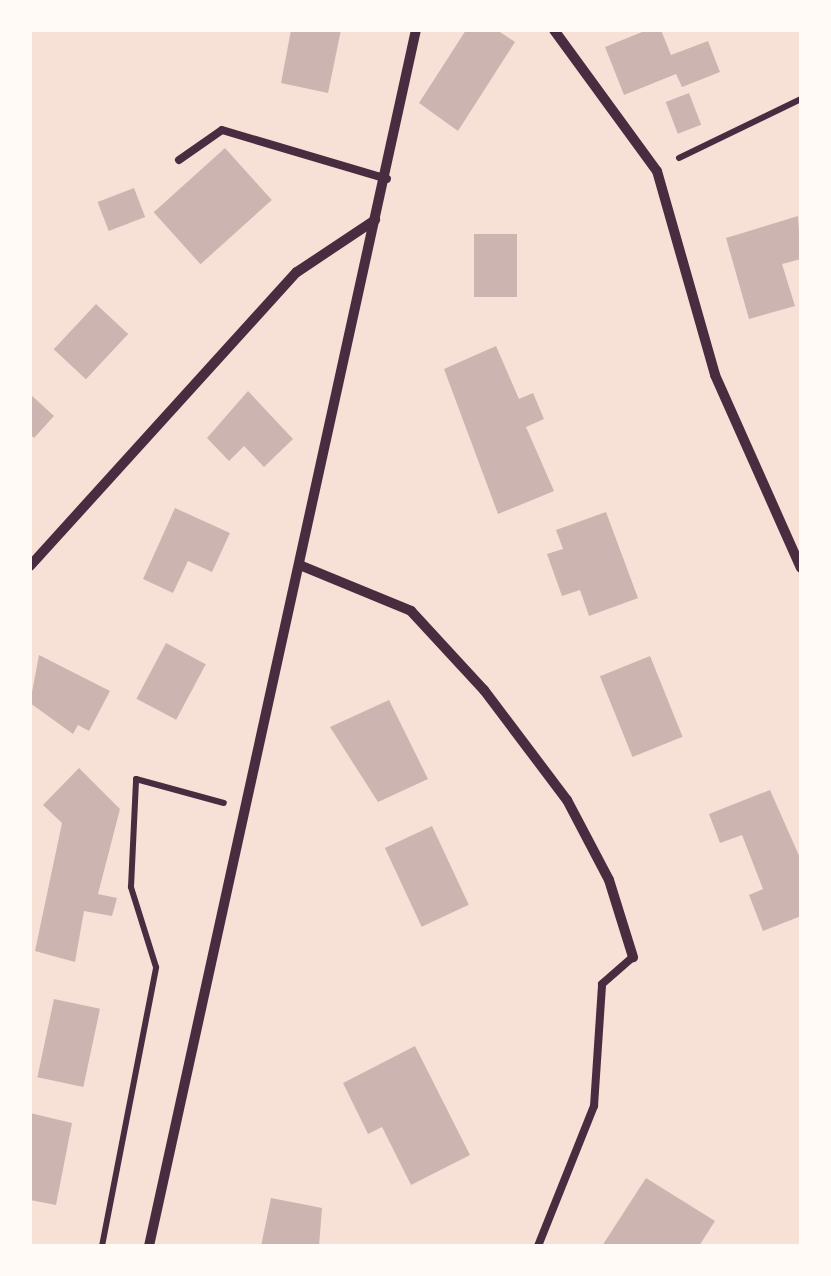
<!DOCTYPE html>
<html>
<head>
<meta charset="utf-8">
<style>
  body { margin:0 }
  #map { position:relative; width:831px; height:1276px; overflow:hidden; background:#f7e1d7; font-family:Commissioner,sans-serif }
  div>[style] { position:absolute }
  .building>* { inset:0; background:#ccb4b1; transform-origin:0 0 }
  .path>* { height:6px; margin:-3px; padding:0 3px; transform-origin:3px; border-radius:3px; background:#4a2c40 }
  .service>* { height:8px; margin:-4px; padding:0 4px; transform-origin:4px; border-radius:4px; background:#4a2c40 }
  .minor>* { height:10px; margin:-5px; padding:0 5px; transform-origin:5px; border-radius:5px; background:#4a2c40 }
  span { translate:-50% -50%; white-space:nowrap; text-align:center; line-height:1.15; -webkit-text-stroke:9px #fffaf5; paint-order:stroke }
  .frame { position:absolute; inset:0; border:32px solid #fffaf5; pointer-events:none }
</style>
</head>
<body>
<div id="map">
  <div class="building">
    <div style="clip-path:polygon(291px 30px,341px 30px,328px 93px,281px 83px)"></div>
    <div style="clip-path:polygon(466px 30px,497px 30px,515px 42px,458px 131px,419px 103px)"></div>
    <div style="clip-path:polygon(647px 30px,661px 30px,671px 55px,708px 41px,720px 72px,682px 87px,676px 74px,624px 95px,605px 47px)"></div>
    <div style="left:689px;top:93px;width:34px;height:25px;rotate:69deg"></div>
    <div style="left:225px;top:148px;width:70px;height:96px;rotate:48deg"></div>
    <div style="left:134px;top:188px;width:31px;height:39px;rotate:69deg"></div>
    <div style="clip-path:polygon(798px 216px,801px 259px,782px 264px,795px 306px,749px 319px,726px 238px)"></div>
    <div style="left:474px;top:234px;width:43px;height:63px"></div>
    <div style="left:96px;top:304px;width:44px;height:62px;rotate:43deg"></div>
    <div style="clip-path:polygon(496px 346px,519px 399px,533px 393px,544px 419px,526px 427px,554px 491px,498px 514px,444px 369px)"></div>
    <div style="clip-path:polygon(248px 391px,293px 439px,264px 467px,244px 446px,229px 461px,207px 438px)"></div>
    <div style="clip-path:polygon(30px 394px,54px 416px,34px 438px,30px 434px)"></div>
    <div style="clip-path:polygon(175px 508px,230px 533px,212px 572px,188px 561px,173px 593px,143px 579px)"></div>
    <div style="clip-path:polygon(606px 512px,638px 598px,589px 616px,580px 590px,562px 596px,547px 554px,563px 549px,556px 530px)"></div>
    <div style="left:166px;top:643px;width:45px;height:63px;rotate:28deg"></div>
    <div style="clip-path:polygon(39px 655px,110px 691px,89px 731px,78px 725px,73px 734px,30px 703px)"></div>
    <div style="left:650px;top:656px;width:87px;height:54px;rotate:68deg"></div>
    <div style="clip-path:polygon(389px 700px,428px 779px,378px 802px,330px 727px)"></div>
    <div style="clip-path:polygon(79px 768px,120px 809px,98px 894px,117px 898px,112px 916px,84px 911px,75px 962px,35px 951px,62px 823px,43px 805px)"></div>
    <div style="clip-path:polygon(770px 790px,801px 860px,801px 916px,763px 931px,749px 895px,763px 889px,742px 835px,720px 843px,709px 814px)"></div>
    <div style="left:432px;top:826px;width:87px;height:52px;rotate:65deg"></div>
    <div style="left:54px;top:999px;width:47px;height:80px;rotate:12deg"></div>
    <div style="clip-path:polygon(415px 1046px,470px 1155px,411px 1185px,382px 1127px,368px 1134px,343px 1083px)"></div>
    <div style="clip-path:polygon(30px 1113px,72px 1123px,56px 1205px,30px 1200px)"></div>
    <div style="clip-path:polygon(646px 1178px,715px 1221px,699px 1246px,602px 1246px)"></div>
    <div style="clip-path:polygon(271px 1198px,322px 1208px,319px 1246px,261px 1246px)"></div>
  </div>
  <div class="path">
    <div style="left:679px;top:158px;width:136px;rotate:-25.8deg"></div>
    <div style="left:102px;top:1246px;width:284px;rotate:-79deg"></div>
    <div style="left:156px;top:967px;width:84px;rotate:-107.4deg"></div>
    <div style="left:131px;top:887px;width:108px;rotate:-87.3deg"></div>
    <div style="left:136px;top:779px;width:91px;rotate:15.3deg"></div>
  </div>
  <div class="service">
    <div style="left:179px;top:160px;width:52px;rotate:-34.9deg"></div>
    <div style="left:222px;top:130px;width:172px;rotate:16.5deg"></div>
    <div style="left:538px;top:1246px;width:151px;rotate:-68.2deg"></div>
    <div style="left:594px;top:1106px;width:122px;rotate:-86.2deg"></div>
    <div style="left:602px;top:984px;width:41px;rotate:-41.1deg"></div>
  </div>
  <div class="minor">
    <div style="left:554px;top:30px;width:175px;rotate:53.9deg"></div>
    <div style="left:657px;top:171px;width:212px;rotate:74.1deg"></div>
    <div style="left:715px;top:375px;width:211px;rotate:66deg"></div>
    <div style="left:30px;top:566px;width:397px;rotate:-47.8deg"></div>
    <div style="left:297px;top:272px;width:94px;rotate:-33.7deg"></div>
    <div style="left:302px;top:566px;width:118px;rotate:22.4deg"></div>
    <div style="left:411px;top:611px;width:108px;rotate:47.3deg"></div>
    <div style="left:484px;top:690px;width:138px;rotate:53deg"></div>
    <div style="left:567px;top:800px;width:90px;rotate:62.3deg"></div>
    <div style="left:609px;top:880px;width:81px;rotate:72.7deg"></div>
    <div style="left:149px;top:1246px;width:1245px;rotate:-77.62deg"></div>
  </div>
  <div class="frame"></div>
</div>
</body>
</html>
